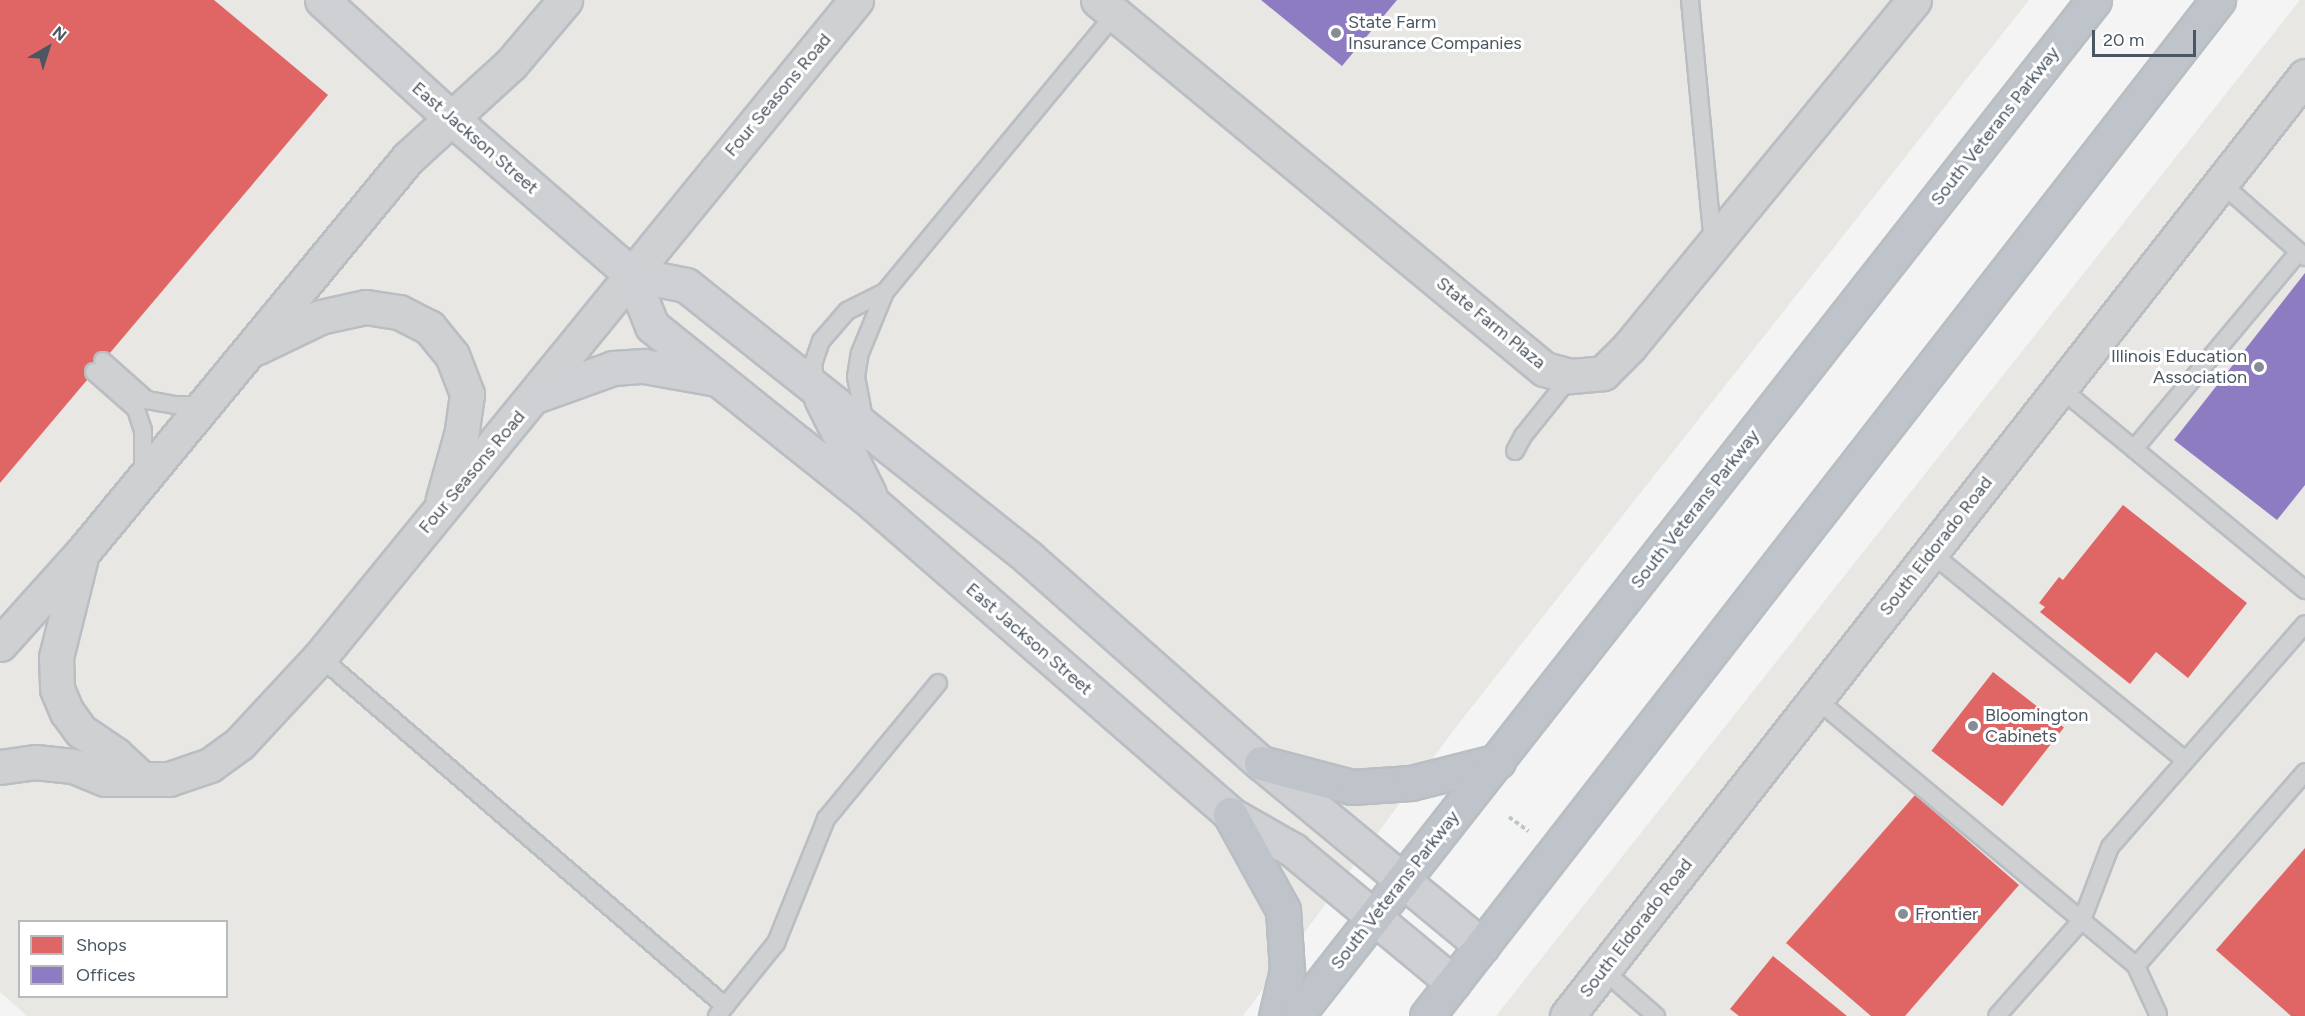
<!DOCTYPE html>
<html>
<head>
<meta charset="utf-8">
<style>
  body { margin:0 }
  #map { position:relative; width:2305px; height:1016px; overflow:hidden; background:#f4f4f4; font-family:Figtree,sans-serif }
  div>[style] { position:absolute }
  .commercial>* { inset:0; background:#e8e7e3 }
  .shops>* { inset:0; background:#e06666; transform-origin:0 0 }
  .offices>* { inset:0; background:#8e7cc3 }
  .path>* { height:4px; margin-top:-2px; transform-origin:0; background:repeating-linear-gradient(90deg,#bcc7c4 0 4.5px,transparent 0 7.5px) }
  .roads { filter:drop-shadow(2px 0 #b9bec3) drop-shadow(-2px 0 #b9bec3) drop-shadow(0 2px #b9bec3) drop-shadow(0 -2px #b9bec3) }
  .lane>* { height:16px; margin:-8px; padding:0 8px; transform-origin:8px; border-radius:8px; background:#ced0d2 }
  .street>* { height:33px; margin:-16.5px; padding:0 16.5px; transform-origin:16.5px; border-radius:16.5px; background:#ced0d2 }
  .secondary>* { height:33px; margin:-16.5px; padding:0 16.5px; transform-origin:16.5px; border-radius:16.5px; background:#ced0d4 }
  .highway>* { height:33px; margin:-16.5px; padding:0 16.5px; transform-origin:16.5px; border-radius:16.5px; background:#bec4c9 }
  .dots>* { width:16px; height:16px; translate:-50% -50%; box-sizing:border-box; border:3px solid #fff; border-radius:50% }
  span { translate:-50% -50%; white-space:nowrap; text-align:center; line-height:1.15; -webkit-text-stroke:6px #fff; paint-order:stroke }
  .poi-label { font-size:18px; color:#4a5661 }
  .left { translate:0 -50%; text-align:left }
  .right { translate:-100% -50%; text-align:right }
  .street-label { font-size:18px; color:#4a5661 }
  .legend { position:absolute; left:18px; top:920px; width:210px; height:78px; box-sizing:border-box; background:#fff; border:2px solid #b7bbc0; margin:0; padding:8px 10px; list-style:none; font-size:18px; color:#4a5661 }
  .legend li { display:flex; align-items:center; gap:12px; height:30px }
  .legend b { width:30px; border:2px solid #b7bbc0 }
  .north { position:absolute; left:18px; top:18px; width:60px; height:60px; -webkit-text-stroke:4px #fff; paint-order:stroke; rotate:39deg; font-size:16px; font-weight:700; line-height:24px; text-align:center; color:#4a5661 }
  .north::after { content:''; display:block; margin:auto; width:21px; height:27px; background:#4a5661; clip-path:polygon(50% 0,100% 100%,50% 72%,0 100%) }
  .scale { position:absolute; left:2092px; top:30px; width:104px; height:27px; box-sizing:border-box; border:3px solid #4a5661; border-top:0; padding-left:8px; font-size:18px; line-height:21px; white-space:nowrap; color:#4a5661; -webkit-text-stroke:4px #fff; paint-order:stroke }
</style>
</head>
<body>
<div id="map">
  <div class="commercial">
    <div style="clip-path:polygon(evenodd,0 0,2029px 0,1456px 727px,1243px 1016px,27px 1016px,0 992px,0 0,20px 922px,226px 922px,226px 996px,20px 996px,20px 922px)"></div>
    <div style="clip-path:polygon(2300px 0,2305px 0,2305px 1016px,1496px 1016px)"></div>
  </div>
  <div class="shops">
    <div style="clip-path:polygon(0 0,214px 0,328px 95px,0 483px)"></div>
    <div style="clip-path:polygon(2123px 505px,2247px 603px,2188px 678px,2156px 652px,2130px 684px,2040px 612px,2045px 607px,2039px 603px,2059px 577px,2063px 580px)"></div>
    <div style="left:1993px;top:672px;width:90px;height:100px;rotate:38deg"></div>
    <div style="clip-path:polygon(1915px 795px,2019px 885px,1905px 1016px,1871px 1016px,1786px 943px)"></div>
    <div style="clip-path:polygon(2305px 848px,2305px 1016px,2291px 1016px,2216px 950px)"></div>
    <div style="clip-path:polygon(1773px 956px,1847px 1016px,1739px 1016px,1730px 1009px)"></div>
  </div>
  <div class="offices">
    <div style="clip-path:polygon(1261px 0,1397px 0,1342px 66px)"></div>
    <div style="clip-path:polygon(2305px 273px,2305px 485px,2277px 520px,2174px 440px)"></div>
  </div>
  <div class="path">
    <div style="left:1509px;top:817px;width:24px;rotate:36deg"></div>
  </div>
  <div class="roads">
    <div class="lane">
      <div style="left:1690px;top:0;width:245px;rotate:84.6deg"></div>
      <div style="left:2221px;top:183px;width:112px;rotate:41.4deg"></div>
      <div style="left:103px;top:361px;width:59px;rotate:41.6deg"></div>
      <div style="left:147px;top:400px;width:29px;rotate:10deg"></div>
      <div style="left:176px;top:405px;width:27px"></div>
      <div style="left:94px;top:372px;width:56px;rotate:41.4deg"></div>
      <div style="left:136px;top:409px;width:22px;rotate:72deg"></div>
      <div style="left:143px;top:430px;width:44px;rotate:90deg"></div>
      <div style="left:816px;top:388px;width:24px;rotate:-97deg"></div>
      <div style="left:813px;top:364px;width:24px;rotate:-71deg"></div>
      <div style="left:821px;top:341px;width:40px;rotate:-49deg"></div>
      <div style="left:847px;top:311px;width:42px;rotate:-26.6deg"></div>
      <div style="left:2060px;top:388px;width:318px;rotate:39.5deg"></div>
      <div style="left:865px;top:424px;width:48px;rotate:-100.8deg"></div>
      <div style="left:856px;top:377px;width:24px;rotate:-81deg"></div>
      <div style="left:860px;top:353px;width:66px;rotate:-67.7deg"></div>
      <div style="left:885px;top:292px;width:361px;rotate:-50.4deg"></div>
      <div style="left:2134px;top:449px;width:257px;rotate:-50.1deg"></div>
      <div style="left:1515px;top:451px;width:17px;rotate:-62deg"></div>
      <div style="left:1523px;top:436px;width:77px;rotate:-51.3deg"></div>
      <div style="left:1931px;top:553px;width:326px;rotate:39.2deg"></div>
      <div style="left:320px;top:657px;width:535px;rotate:40.75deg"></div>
      <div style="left:1816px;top:699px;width:417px;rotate:39.8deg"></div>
      <div style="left:1603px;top:970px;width:70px;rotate:41deg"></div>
      <div style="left:2158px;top:1014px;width:53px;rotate:-114.6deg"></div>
      <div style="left:2136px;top:966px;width:257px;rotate:-48.9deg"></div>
      <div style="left:717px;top:1016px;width:94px;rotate:-51.1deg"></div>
      <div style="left:776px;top:943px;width:134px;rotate:-68deg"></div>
      <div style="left:826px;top:819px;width:176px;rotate:-50.5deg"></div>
      <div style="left:1997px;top:1016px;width:128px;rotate:-48.5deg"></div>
      <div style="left:2082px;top:920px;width:78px;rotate:-69deg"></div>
      <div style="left:2110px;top:847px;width:296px;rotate:-48.8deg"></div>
    </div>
    <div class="street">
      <div style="left:1098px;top:0;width:579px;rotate:39.6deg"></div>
      <div style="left:1544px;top:369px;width:28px;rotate:15deg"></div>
      <div style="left:1571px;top:376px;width:32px;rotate:-5deg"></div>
      <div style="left:1603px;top:373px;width:37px;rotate:-45deg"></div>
      <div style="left:1629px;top:347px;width:449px;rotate:-50.6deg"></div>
      <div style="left:256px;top:348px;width:71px;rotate:-25.8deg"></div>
      <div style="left:320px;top:317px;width:47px;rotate:-12.3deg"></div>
      <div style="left:366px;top:307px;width:33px;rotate:9deg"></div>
      <div style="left:399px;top:312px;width:34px;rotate:27deg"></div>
      <div style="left:429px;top:327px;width:36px;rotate:51deg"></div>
      <div style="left:452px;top:355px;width:42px;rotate:69deg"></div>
      <div style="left:467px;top:394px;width:37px;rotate:98deg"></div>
      <div style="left:462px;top:431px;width:71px;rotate:105.6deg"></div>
      <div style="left:81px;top:557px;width:103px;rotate:104deg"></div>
      <div style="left:56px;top:657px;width:32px;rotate:88deg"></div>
      <div style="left:57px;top:689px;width:25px;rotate:67deg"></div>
      <div style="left:67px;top:712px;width:24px;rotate:54deg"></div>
      <div style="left:81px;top:731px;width:42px;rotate:34.4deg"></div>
      <div style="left:116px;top:755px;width:35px;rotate:43deg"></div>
      <div style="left:0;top:644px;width:122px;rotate:-48deg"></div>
      <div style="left:82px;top:553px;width:512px;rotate:-50.47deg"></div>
      <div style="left:408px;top:158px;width:139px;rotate:-42.4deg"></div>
      <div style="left:511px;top:64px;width:84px;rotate:-49.8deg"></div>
      <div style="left:0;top:767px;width:35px;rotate:-8deg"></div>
      <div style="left:35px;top:762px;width:38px;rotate:6deg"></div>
      <div style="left:73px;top:766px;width:35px;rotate:22deg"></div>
      <div style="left:106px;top:779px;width:63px"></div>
      <div style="left:169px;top:779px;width:43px;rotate:-18.9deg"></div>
      <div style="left:210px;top:765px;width:37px;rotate:-36deg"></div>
      <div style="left:240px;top:743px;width:117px;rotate:-47.1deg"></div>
      <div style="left:320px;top:657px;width:848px;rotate:-50.79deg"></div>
      <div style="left:1567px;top:1016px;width:1195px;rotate:-51.86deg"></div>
    </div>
    <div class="secondary">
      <div style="left:322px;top:0;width:176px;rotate:42.5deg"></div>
      <div style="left:452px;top:119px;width:237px;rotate:40.9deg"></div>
      <div style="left:631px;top:274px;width:56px;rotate:68deg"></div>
      <div style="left:652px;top:326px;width:285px;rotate:38.7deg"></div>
      <div style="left:874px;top:504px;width:472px;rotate:41deg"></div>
      <div style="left:1230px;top:814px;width:73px;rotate:29.7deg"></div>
      <div style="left:1293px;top:850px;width:208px;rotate:39.7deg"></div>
      <div style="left:631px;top:274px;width:56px;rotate:11.3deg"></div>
      <div style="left:686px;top:285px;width:438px;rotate:38.5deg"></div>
      <div style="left:1029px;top:558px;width:310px;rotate:41.5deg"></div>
      <div style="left:1261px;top:763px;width:287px;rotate:39.6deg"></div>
      <div style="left:535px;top:396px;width:83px;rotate:-19.7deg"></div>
      <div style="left:613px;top:368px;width:31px;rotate:-4deg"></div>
      <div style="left:644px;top:366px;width:74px;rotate:10.1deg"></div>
      <div style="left:821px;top:398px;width:107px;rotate:63.4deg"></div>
    </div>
    <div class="highway">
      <div style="left:1261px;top:763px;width:94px;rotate:14.8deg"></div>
      <div style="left:1352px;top:787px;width:59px;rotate:-3.9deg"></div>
      <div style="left:1411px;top:783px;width:90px;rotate:-14.2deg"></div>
      <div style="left:1230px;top:814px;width:110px;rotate:61.1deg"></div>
      <div style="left:1283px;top:910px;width:60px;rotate:86.2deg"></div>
      <div style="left:1287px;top:970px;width:47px;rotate:103.4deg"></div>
      <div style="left:1296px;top:1016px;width:1292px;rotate:-51.85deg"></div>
      <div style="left:1427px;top:1016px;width:1288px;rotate:-52.1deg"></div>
    </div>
  </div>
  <div class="dots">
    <div style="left:1336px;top:33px;background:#868d94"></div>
    <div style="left:2259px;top:367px;background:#868d94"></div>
    <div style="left:1973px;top:726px;background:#868d94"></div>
    <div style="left:1903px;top:914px;background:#868d94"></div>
  </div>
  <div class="poi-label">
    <span class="left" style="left:1348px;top:33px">State Farm<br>Insurance Companies</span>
    <span class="right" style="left:2247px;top:367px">Illinois Education<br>Association</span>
    <span class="left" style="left:1985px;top:726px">Bloomington<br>Cabinets</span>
    <span class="left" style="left:1915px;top:914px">Frontier</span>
  </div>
  <div class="street-label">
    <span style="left:778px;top:95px;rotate:-50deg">Four Seasons Road</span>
    <span style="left:1995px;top:126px;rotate:-52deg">South Veterans Parkway</span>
    <span style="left:475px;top:138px;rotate:41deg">East Jackson Street</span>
    <span style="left:1491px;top:323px;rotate:39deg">State Farm Plaza</span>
    <span style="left:472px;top:472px;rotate:-50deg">Four Seasons Road</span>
    <span style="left:1695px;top:509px;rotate:-52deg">South Veterans Parkway</span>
    <span style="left:1936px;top:546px;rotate:-52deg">South Eldorado Road</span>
    <span style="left:1029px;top:639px;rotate:41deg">East Jackson Street</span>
    <span style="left:1395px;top:890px;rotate:-52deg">South Veterans Parkway</span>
    <span style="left:1636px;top:928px;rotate:-52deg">South Eldorado Road</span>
  </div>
  <ul class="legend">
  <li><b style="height:16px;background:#e06666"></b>Shops</li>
  <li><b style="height:16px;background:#8e7cc3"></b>Offices</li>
  </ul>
  <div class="north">N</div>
  <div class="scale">20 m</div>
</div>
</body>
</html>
